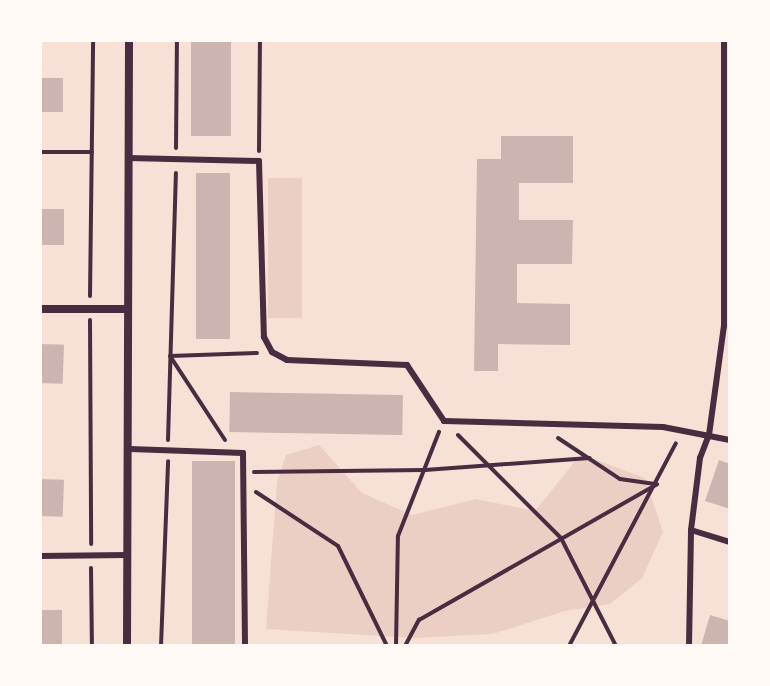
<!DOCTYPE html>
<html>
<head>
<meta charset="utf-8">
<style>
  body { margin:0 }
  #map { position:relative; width:770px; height:686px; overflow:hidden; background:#f7e1d7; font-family:Raleway,sans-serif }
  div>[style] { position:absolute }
  .green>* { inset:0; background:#ebcfc5; transform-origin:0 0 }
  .building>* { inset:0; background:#ccb4b1; transform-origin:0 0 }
  .path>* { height:4px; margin:-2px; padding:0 2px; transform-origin:2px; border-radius:2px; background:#4a2c40 }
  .service>* { height:6px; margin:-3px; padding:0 3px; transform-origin:3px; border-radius:3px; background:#4a2c40 }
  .minor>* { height:8px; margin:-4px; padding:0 4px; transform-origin:4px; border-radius:4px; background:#4a2c40 }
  span { translate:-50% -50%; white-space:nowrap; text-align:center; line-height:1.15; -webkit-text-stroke:8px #fffaf5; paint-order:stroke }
  .frame { position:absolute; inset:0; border:42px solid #fffaf5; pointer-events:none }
</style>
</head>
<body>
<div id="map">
  <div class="green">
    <div style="left:268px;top:178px;width:34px;height:140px"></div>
    <div style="clip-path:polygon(319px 445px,362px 493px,412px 515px,476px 499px,535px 511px,581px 454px,645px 478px,663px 532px,642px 578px,610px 604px,565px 611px,493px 634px,414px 638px,266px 629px,277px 482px,286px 455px)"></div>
  </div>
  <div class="building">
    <div style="left:191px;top:40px;width:40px;height:96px"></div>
    <div style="left:40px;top:78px;width:23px;height:34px"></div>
    <div style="clip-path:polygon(501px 136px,573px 136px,573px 183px,519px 183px,519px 220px,573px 220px,572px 264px,517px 264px,517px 303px,570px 304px,570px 345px,498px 344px,498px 371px,474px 371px,477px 159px,501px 159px)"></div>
    <div style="left:196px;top:173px;width:34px;height:166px"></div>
    <div style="left:40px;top:209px;width:24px;height:36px"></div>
    <div style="left:40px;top:344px;width:24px;height:39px;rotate:2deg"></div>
    <div style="left:230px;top:392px;width:173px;height:40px;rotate:1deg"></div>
    <div style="clip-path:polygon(719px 460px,730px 464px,730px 509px,705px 501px)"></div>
    <div style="left:192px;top:461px;width:43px;height:185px"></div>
    <div style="left:40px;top:479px;width:24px;height:37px;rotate:2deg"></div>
    <div style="left:40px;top:610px;width:22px;height:36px"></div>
    <div style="clip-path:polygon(710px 615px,730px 621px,730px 646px,701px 646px)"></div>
  </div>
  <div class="path">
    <div style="left:176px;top:148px;width:108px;rotate:-89.5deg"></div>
    <div style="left:259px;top:151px;width:111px;rotate:-89.5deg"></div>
    <div style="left:40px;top:152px;width:52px"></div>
    <div style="left:90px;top:296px;width:256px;rotate:-89.3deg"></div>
    <div style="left:90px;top:320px;width:224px;rotate:89.7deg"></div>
    <div style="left:458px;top:435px;width:146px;rotate:45deg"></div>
    <div style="left:561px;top:538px;width:121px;rotate:63deg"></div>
    <div style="left:558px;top:438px;width:74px;rotate:33.5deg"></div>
    <div style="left:620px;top:479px;width:37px;rotate:8deg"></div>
    <div style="left:168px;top:440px;width:267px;rotate:-88.3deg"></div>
    <div style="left:225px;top:440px;width:100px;rotate:-123.2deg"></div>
    <div style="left:170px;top:356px;width:87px;rotate:-2deg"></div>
    <div style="left:254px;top:472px;width:171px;rotate:-0.7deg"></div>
    <div style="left:425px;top:470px;width:165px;rotate:-4.2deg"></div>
    <div style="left:256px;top:492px;width:98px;rotate:33.4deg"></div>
    <div style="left:338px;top:546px;width:111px;rotate:63.9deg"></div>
    <div style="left:91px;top:568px;width:78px;rotate:89.3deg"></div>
    <div style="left:161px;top:646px;width:185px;rotate:-87.8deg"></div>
    <div style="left:396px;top:646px;width:110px;rotate:-89deg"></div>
    <div style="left:398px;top:536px;width:112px;rotate:-68.5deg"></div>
    <div style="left:405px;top:646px;width:30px;rotate:-62deg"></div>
    <div style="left:419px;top:620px;width:274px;rotate:-29.7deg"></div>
    <div style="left:569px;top:646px;width:229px;rotate:-62.2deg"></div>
  </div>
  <div class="service">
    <div style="left:128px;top:158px;width:131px;rotate:1.3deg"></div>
    <div style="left:259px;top:161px;width:176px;rotate:88.4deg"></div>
    <div style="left:264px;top:337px;width:17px;rotate:62deg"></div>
    <div style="left:272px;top:352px;width:17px;rotate:28deg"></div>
    <div style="left:287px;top:360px;width:120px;rotate:2.4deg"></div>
    <div style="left:407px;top:365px;width:67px;rotate:56.5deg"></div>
    <div style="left:444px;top:421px;width:219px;rotate:1.6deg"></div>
    <div style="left:663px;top:427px;width:68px;rotate:11deg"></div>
    <div style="left:130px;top:449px;width:113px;rotate:2deg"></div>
    <div style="left:243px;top:453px;width:193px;rotate:89.4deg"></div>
    <div style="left:691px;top:530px;width:41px;rotate:17.1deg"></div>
    <div style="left:40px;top:556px;width:87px;rotate:-0.7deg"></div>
    <div style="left:689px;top:646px;width:116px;rotate:-89deg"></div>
    <div style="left:691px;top:530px;width:73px;rotate:-82.9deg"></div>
    <div style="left:700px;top:458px;width:25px;rotate:-69deg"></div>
    <div style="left:709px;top:435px;width:110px;rotate:-82.2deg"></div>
    <div style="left:724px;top:326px;width:286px;rotate:-90deg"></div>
  </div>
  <div class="minor">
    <div style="left:40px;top:309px;width:87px"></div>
    <div style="left:127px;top:646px;width:606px;rotate:-89.81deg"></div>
  </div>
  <div class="frame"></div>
</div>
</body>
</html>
